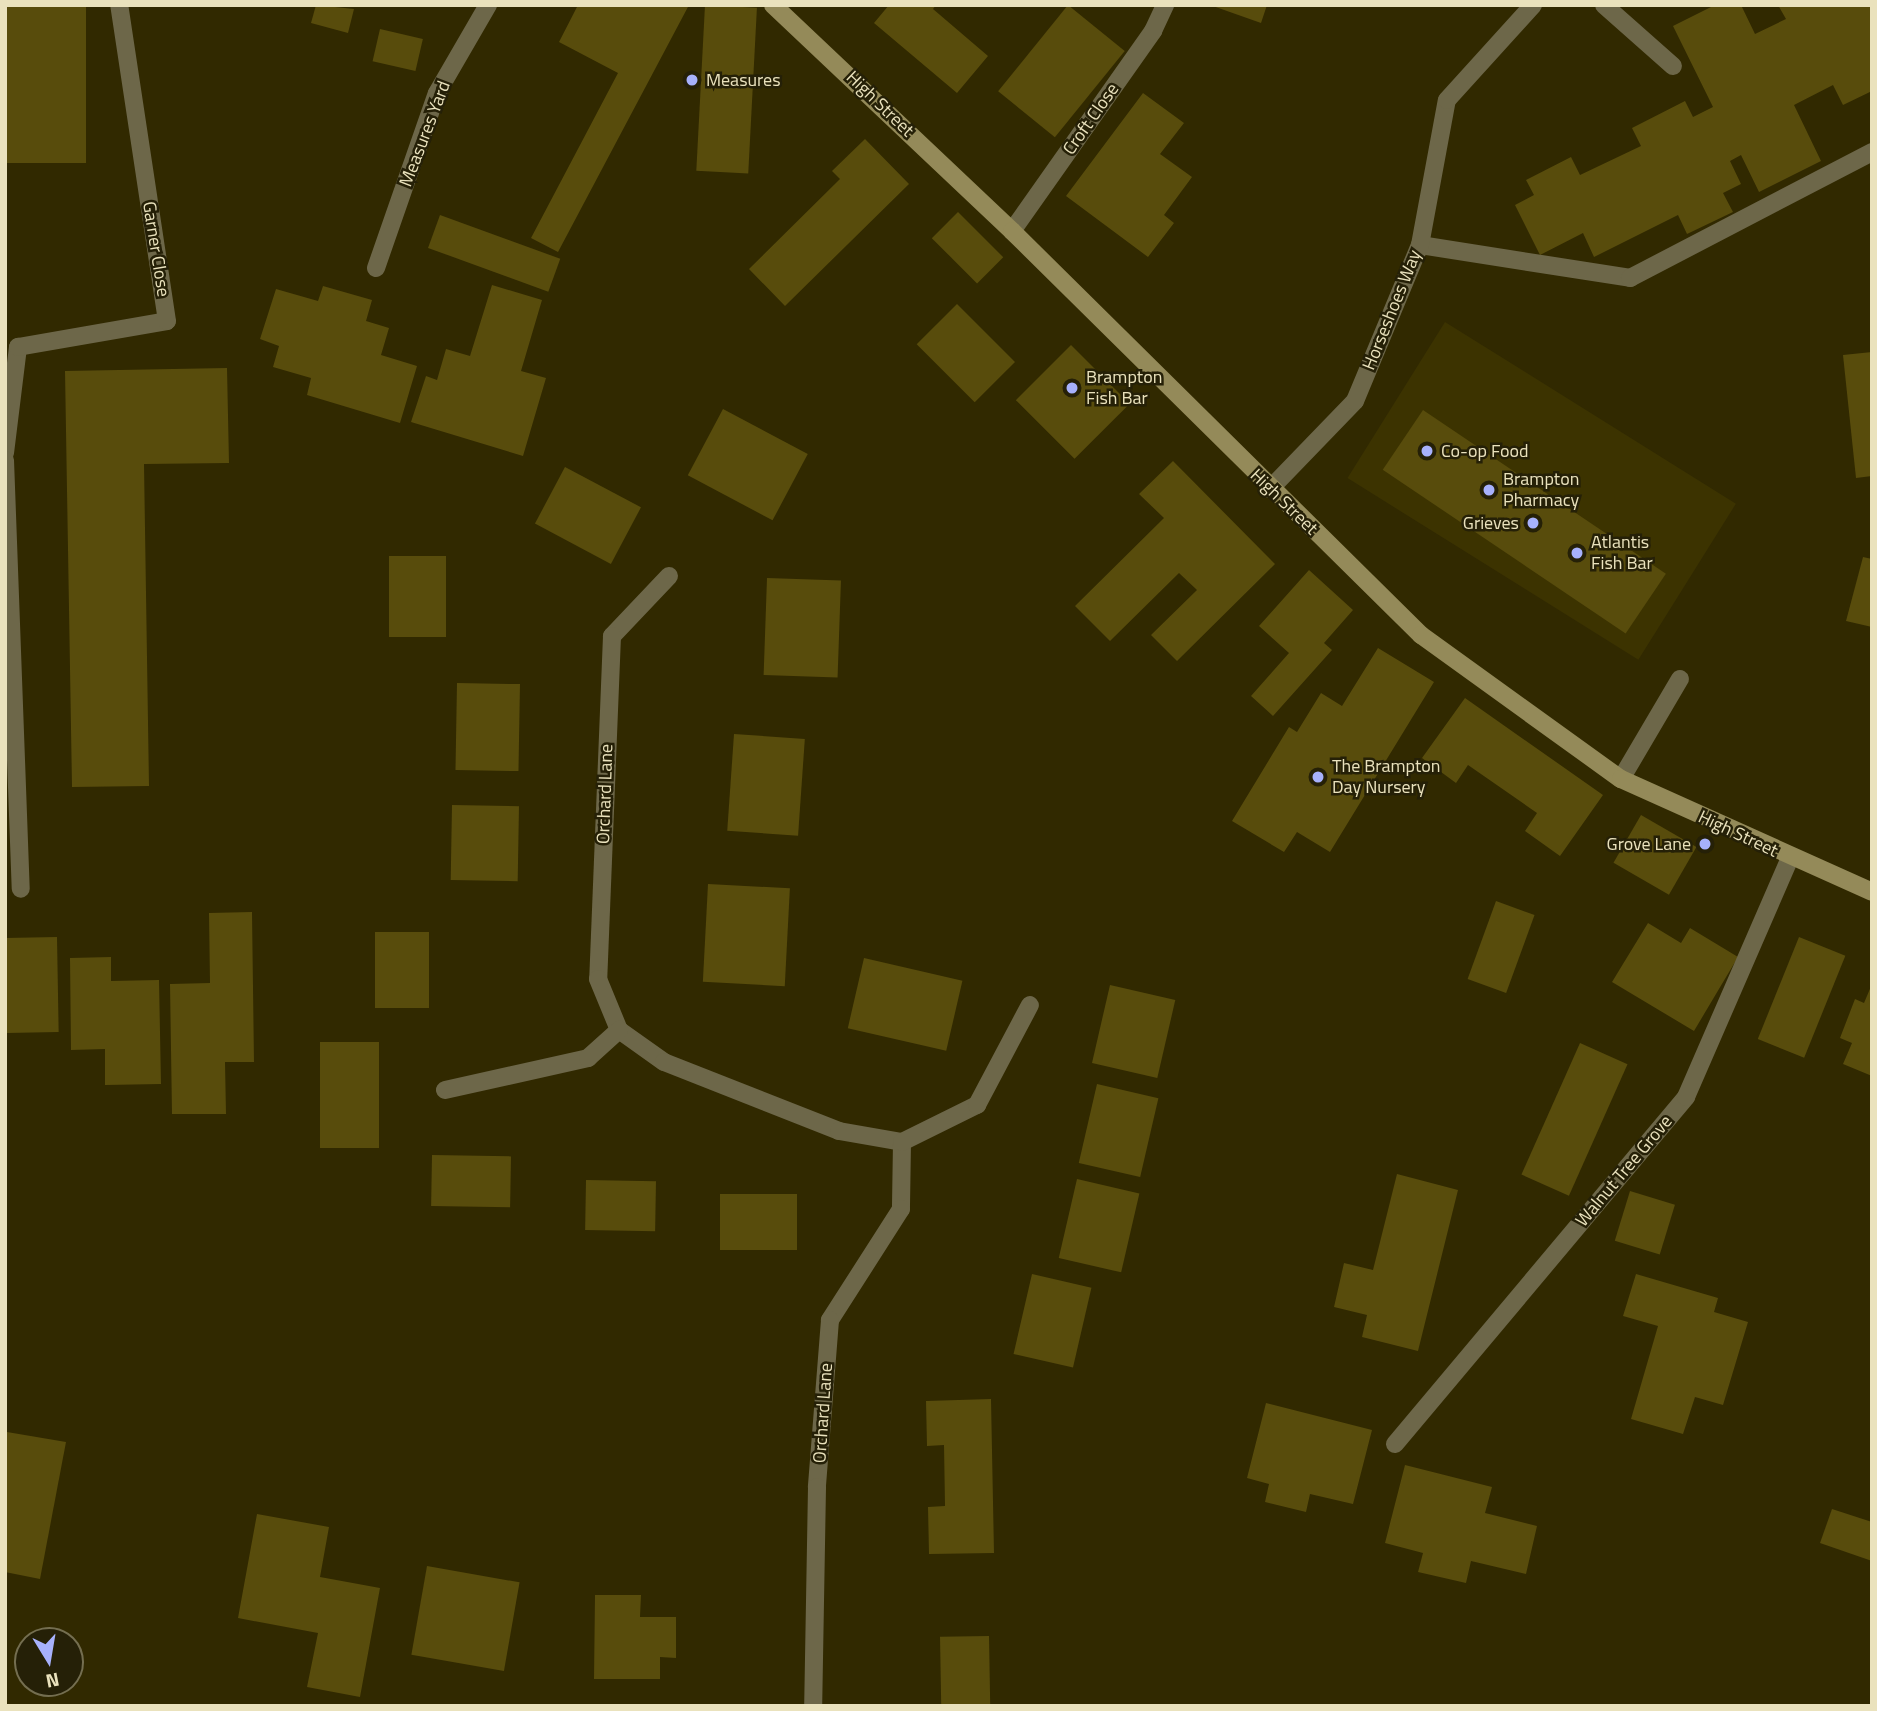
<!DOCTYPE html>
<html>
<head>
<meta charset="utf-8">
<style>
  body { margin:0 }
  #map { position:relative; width:1877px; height:1711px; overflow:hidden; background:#312900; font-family:"Titillium Web",sans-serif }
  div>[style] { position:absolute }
  .built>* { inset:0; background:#3c3300; transform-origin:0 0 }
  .building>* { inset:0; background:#584c0c; transform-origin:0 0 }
  .lane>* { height:18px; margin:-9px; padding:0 9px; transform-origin:9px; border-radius:9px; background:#6d6749 }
  .street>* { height:18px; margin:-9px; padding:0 9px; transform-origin:9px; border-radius:9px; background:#6d6749 }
  .secondary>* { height:18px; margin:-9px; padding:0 9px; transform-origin:9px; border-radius:9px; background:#948a59 }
  .dots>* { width:19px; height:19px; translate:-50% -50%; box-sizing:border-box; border:4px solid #252007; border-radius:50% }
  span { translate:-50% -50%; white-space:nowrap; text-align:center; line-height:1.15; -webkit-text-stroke:5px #252007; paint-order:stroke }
  .poi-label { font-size:18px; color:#eae2bd }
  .left { translate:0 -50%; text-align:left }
  .right { translate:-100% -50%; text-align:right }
  .street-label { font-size:18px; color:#eae2bd }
  .frame { position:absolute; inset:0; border:7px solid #eae2bd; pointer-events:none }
  .north { position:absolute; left:14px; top:1627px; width:70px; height:70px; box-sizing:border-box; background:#252007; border:2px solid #746e50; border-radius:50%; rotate:169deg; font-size:19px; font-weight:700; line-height:28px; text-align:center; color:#eae2bd }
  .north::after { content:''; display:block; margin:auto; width:24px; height:32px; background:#a7b1fc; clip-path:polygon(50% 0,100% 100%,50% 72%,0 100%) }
</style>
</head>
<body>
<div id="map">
  <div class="built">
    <div style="left:1445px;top:322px;width:343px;height:184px;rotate:32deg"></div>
  </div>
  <div class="building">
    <div style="left:5px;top:5px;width:81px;height:158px"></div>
    <div style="clip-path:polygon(316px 5px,354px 9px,348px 33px,311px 23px)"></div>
    <div style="clip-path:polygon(578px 5px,689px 5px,558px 252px,531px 238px,618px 73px,559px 42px)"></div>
    <div style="left:705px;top:5px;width:52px;height:166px;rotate:3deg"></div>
    <div style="clip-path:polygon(889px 5px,936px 5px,933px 9px,988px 56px,957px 93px,874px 23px)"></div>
    <div style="left:1068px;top:5px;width:73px;height:111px;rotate:39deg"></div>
    <div style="clip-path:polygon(1210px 5px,1267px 5px,1261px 23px)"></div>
    <div style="clip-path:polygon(1715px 5px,1741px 5px,1755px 34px,1786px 19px,1778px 5px,1872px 5px,1872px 91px,1843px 105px,1833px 85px,1794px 105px,1821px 161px,1759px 192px,1741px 155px,1730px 161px,1741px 184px,1723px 193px,1733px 212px,1687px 234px,1678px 215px,1594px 257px,1583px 233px,1540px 255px,1515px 205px,1534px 195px,1526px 180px,1571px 157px,1580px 175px,1641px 146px,1632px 128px,1685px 101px,1693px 117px,1713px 107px,1673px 26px)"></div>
    <div style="left:380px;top:29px;width:44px;height:33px;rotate:13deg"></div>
    <div style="clip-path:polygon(1143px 93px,1184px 123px,1160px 154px,1192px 177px,1164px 215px,1174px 223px,1148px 257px,1066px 196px)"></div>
    <div style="clip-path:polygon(865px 139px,909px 184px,785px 306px,749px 269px,840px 179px,832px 171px)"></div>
    <div style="left:958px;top:212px;width:64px;height:37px;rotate:45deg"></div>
    <div style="left:440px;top:215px;width:128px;height:35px;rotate:20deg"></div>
    <div style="clip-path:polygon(492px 285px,542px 300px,521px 371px,546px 378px,523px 456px,411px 422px,426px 376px,437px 380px,446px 349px,470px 356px)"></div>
    <div style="clip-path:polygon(323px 286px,372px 300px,366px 321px,389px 328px,381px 355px,417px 366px,400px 423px,307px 395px,311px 378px,273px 367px,279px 346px,260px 339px,276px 289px,318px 301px)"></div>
    <div style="left:957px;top:304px;width:82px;height:57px;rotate:45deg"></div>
    <div style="left:1071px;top:345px;width:83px;height:78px;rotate:45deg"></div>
    <div style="clip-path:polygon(1872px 352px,1872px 476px,1856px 478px,1843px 355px)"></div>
    <div style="clip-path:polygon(227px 368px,229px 463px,144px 464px,149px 786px,72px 787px,65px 371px)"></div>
    <div style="left:723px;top:409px;width:96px;height:75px;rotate:28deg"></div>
    <div style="left:1423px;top:410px;width:293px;height:72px;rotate:34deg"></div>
    <div style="clip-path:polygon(1173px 461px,1275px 564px,1177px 661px,1151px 635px,1197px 590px,1179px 573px,1110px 641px,1075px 606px,1164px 518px,1139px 494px)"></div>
    <div style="left:565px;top:467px;width:86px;height:64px;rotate:28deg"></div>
    <div style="left:389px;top:556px;width:57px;height:81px"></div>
    <div style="clip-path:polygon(1863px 557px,1872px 559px,1872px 627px,1846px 621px)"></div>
    <div style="clip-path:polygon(1309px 570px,1353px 610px,1324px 643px,1332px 650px,1273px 716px,1251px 696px,1289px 653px,1259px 626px)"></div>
    <div style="left:767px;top:578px;width:74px;height:97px;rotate:2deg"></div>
    <div style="clip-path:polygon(1378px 648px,1434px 682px,1330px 852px,1297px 832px,1284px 852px,1232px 821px,1289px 727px,1297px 732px,1321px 693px,1342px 706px)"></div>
    <div style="left:457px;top:683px;width:63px;height:87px;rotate:1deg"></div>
    <div style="clip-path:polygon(1465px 698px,1603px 795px,1560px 856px,1525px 831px,1537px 813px,1468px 765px,1456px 783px,1422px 758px)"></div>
    <div style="left:734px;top:734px;width:71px;height:97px;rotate:4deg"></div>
    <div style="left:452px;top:805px;width:67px;height:75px;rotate:1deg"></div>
    <div style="left:1641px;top:815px;width:64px;height:55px;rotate:30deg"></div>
    <div style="left:708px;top:884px;width:82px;height:98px;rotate:3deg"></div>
    <div style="left:1496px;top:901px;width:41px;height:83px;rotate:20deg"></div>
    <div style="clip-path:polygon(252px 912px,254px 1062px,225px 1062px,226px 1114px,172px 1114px,170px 984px,210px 983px,209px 913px)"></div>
    <div style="clip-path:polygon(1648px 923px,1681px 943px,1690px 928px,1738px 957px,1694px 1031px,1612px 982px)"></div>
    <div style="left:375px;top:932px;width:54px;height:76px"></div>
    <div style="left:57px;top:937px;width:95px;height:52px;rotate:89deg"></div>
    <div style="left:1799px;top:937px;width:50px;height:110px;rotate:22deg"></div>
    <div style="clip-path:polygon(111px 957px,111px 981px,159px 980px,161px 1084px,105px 1085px,105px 1049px,71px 1050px,70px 958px)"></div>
    <div style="left:864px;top:958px;width:101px;height:72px;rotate:13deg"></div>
    <div style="clip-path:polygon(1872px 984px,1872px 1076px,1843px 1064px,1852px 1043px,1840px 1038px,1855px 999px,1864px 1003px)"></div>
    <div style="left:1110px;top:985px;width:67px;height:80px;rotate:13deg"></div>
    <div style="left:320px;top:1042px;width:59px;height:106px"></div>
    <div style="left:1580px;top:1043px;width:52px;height:144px;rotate:24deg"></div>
    <div style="left:1097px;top:1084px;width:63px;height:81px;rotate:13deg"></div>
    <div style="left:432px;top:1155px;width:79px;height:51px;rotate:1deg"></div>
    <div style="clip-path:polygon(1397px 1174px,1458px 1190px,1418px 1351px,1362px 1337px,1367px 1315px,1334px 1307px,1344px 1263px,1373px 1270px)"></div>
    <div style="left:1077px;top:1179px;width:64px;height:81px;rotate:13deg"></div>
    <div style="left:586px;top:1180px;width:70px;height:50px;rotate:1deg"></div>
    <div style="left:1630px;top:1191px;width:47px;height:52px;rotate:17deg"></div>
    <div style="left:720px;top:1194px;width:77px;height:56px"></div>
    <div style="left:1032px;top:1274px;width:61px;height:82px;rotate:13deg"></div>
    <div style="clip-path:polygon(1636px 1274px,1718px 1298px,1714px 1312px,1748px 1322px,1723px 1405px,1695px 1397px,1683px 1434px,1631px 1419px,1658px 1326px,1623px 1316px)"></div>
    <div style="clip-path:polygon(991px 1399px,994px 1553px,929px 1554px,928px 1507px,945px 1506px,944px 1445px,927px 1446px,926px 1401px)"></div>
    <div style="clip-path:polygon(1266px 1403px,1372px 1430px,1353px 1504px,1310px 1494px,1306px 1512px,1265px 1502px,1269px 1484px,1247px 1478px)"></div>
    <div style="clip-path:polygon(7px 1432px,66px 1442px,40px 1579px,5px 1572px)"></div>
    <div style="clip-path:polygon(1405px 1465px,1492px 1487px,1485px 1513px,1537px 1526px,1526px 1574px,1471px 1561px,1466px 1583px,1418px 1572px,1423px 1553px,1385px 1543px)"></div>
    <div style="clip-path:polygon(1832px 1509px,1872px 1522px,1872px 1561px,1820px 1543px)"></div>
    <div style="clip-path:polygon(257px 1514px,329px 1527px,320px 1577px,380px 1588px,360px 1697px,307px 1687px,318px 1633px,238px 1618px)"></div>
    <div style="left:427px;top:1566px;width:94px;height:90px;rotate:10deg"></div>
    <div style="clip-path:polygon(595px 1595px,641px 1595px,640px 1617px,676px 1617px,676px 1658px,660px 1657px,660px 1679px,594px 1679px)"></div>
    <div style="left:989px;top:1636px;width:70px;height:49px;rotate:89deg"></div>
  </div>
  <div class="lane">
    <div style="left:1604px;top:5px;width:92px;rotate:41.5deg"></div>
    <div style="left:1420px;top:245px;width:213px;rotate:8.9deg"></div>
    <div style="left:1630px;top:278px;width:273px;rotate:-27.5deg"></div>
    <div style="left:1621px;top:779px;width:116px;rotate:-59.5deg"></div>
  </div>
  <div class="street">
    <div style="left:1012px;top:231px;width:245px;rotate:-54.8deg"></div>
    <div style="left:1153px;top:31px;width:29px;rotate:-65deg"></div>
    <div style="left:376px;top:268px;width:185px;rotate:-70.8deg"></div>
    <div style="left:437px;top:93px;width:102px;rotate:-59.9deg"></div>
    <div style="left:5px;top:453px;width:107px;rotate:-83deg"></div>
    <div style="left:18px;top:347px;width:151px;rotate:-9.9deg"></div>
    <div style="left:167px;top:321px;width:320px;rotate:-98.6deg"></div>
    <div style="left:5px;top:460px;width:429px;rotate:87.9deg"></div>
    <div style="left:1270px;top:489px;width:122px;rotate:-46deg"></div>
    <div style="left:1355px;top:401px;width:169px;rotate:-67.4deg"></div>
    <div style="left:1420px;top:245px;width:147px;rotate:-79.5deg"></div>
    <div style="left:1447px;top:100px;width:128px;rotate:-47.8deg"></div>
    <div style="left:669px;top:576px;width:83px;rotate:133.5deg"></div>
    <div style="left:612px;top:636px;width:343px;rotate:92.3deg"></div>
    <div style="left:598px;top:979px;width:55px;rotate:67.6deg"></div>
    <div style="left:619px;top:1030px;width:55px;rotate:35.4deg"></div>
    <div style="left:664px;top:1062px;width:188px;rotate:21.5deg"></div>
    <div style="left:839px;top:1131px;width:64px;rotate:9.9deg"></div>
    <div style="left:902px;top:1142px;width:67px;rotate:90.9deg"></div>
    <div style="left:901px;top:1209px;width:132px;rotate:122.6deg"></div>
    <div style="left:830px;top:1320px;width:168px;rotate:94.5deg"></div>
    <div style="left:817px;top:1487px;width:219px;rotate:91deg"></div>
    <div style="left:445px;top:1090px;width:147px;rotate:-12.6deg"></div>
    <div style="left:588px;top:1058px;width:42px;rotate:-42.1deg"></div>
    <div style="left:902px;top:1142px;width:84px;rotate:-26.3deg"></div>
    <div style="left:977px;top:1105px;width:113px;rotate:-62.1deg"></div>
    <div style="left:1395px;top:1444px;width:453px;rotate:-50deg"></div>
    <div style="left:1686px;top:1097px;width:261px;rotate:-66.5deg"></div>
  </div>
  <div class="secondary">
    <div style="left:773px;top:5px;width:329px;rotate:43.4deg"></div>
    <div style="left:1012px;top:231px;width:575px;rotate:44.65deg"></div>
    <div style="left:1421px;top:635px;width:246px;rotate:35.8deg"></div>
    <div style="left:1621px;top:779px;width:275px;rotate:24.2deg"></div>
  </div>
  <div class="dots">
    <div style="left:692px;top:80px;background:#a7b1fc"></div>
    <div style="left:1072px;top:388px;background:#a7b1fc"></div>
    <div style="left:1427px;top:451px;background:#a7b1fc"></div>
    <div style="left:1489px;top:490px;background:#a7b1fc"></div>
    <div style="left:1533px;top:523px;background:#a7b1fc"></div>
    <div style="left:1577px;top:553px;background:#a7b1fc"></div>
    <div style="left:1318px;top:777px;background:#a7b1fc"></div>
    <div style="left:1705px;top:844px;background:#a7b1fc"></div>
  </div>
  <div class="poi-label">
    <span class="left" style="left:706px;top:80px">Measures</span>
    <span class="left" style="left:1086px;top:388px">Brampton<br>Fish Bar</span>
    <span class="left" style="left:1441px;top:451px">Co-op Food</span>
    <span class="left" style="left:1503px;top:490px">Brampton<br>Pharmacy</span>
    <span class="right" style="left:1519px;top:523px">Grieves</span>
    <span class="left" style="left:1591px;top:553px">Atlantis<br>Fish Bar</span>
    <span class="left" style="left:1332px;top:777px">The Brampton<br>Day Nursery</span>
    <span class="right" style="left:1691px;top:844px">Grove Lane</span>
  </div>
  <div class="street-label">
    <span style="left:880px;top:104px;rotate:44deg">High Street</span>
    <span style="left:1091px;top:119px;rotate:-55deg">Croft Close</span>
    <span style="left:425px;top:134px;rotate:-69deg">Measures Yard</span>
    <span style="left:156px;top:249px;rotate:81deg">Garner Close</span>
    <span style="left:1392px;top:310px;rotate:-68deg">Horseshoes Way</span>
    <span style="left:1284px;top:502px;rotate:44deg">High Street</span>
    <span style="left:605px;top:794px;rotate:-88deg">Orchard Lane</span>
    <span style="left:1738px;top:834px;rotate:25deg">High Street</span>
    <span style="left:1624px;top:1171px;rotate:-50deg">Walnut Tree Grove</span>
    <span style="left:823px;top:1413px;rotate:-86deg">Orchard Lane</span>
  </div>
  <div class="frame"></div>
  <div class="north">N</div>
</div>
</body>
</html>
